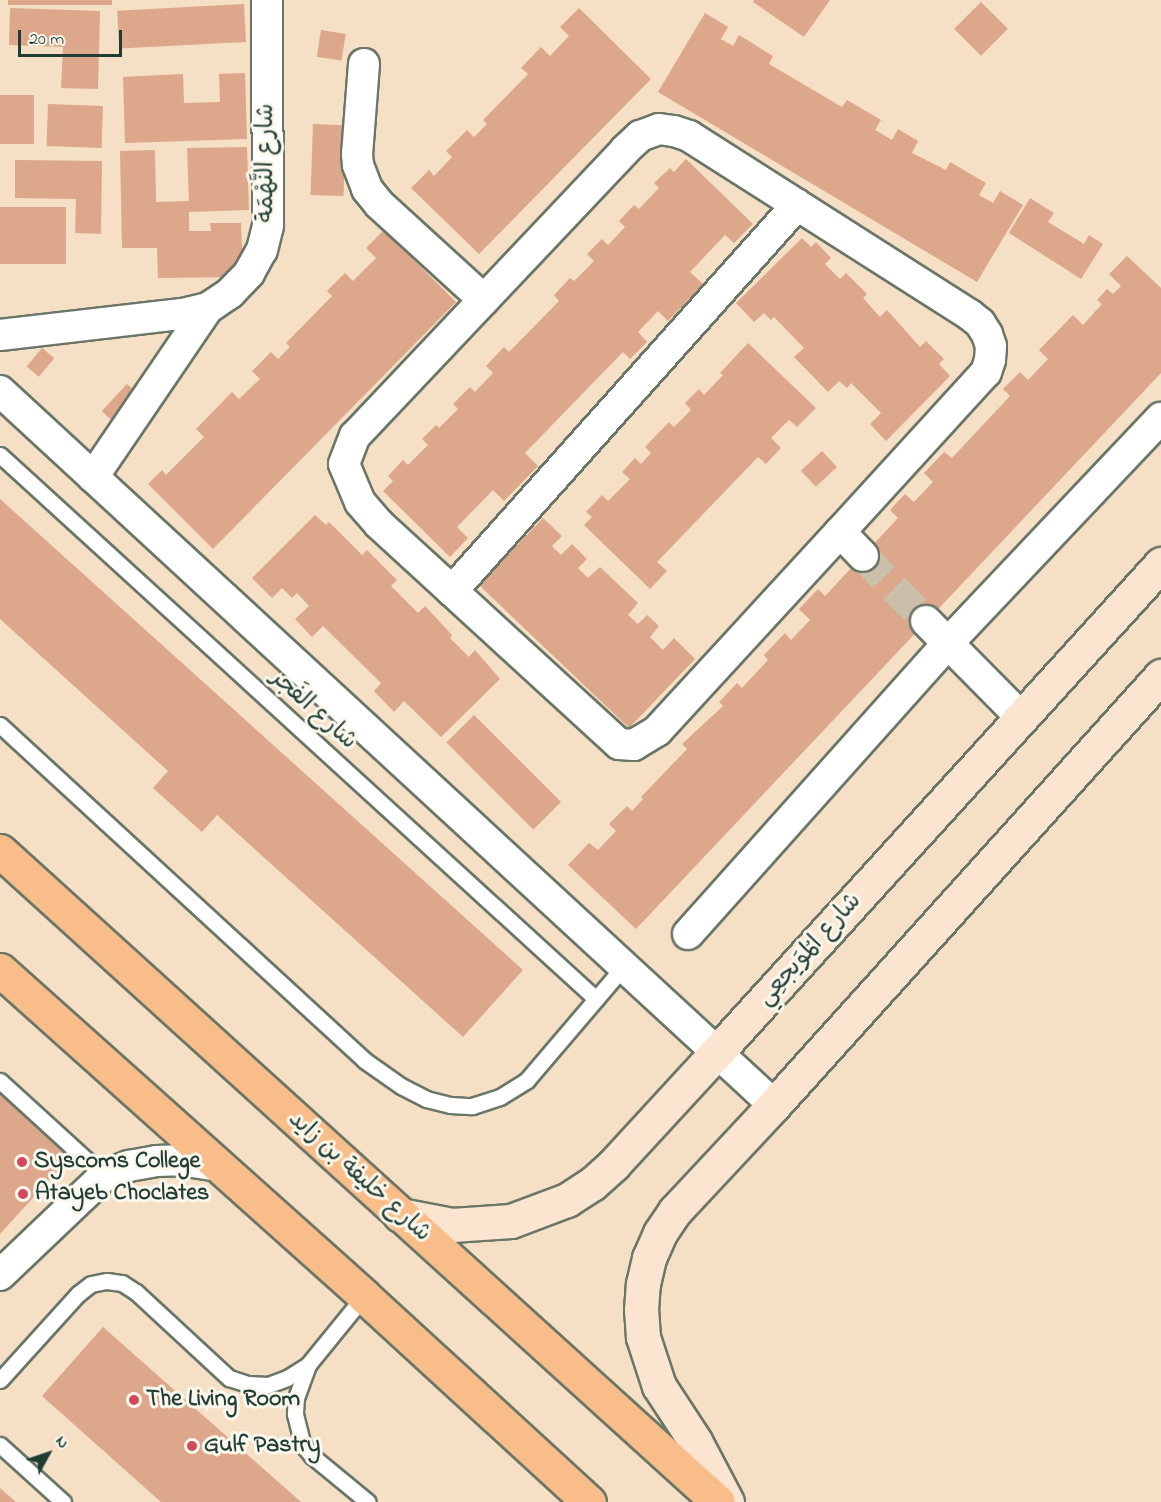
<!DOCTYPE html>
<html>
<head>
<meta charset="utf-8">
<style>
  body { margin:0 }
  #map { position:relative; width:1161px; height:1502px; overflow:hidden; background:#f5dfc5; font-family:"Indie Flower","Playpen Sans Arabic",sans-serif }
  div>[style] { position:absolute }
  .building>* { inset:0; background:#dda78b; transform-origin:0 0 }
  .street-tunnel>* { height:30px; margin-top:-15px; transform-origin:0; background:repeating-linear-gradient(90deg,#cabfa8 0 30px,transparent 0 45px) }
  .roads { filter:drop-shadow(2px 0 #6a7667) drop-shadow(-2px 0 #6a7667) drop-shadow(0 2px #6a7667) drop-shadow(0 -2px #6a7667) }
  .lane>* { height:15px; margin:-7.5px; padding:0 7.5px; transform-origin:7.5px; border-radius:7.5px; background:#fff }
  .street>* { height:30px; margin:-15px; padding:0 15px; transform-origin:15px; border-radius:15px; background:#fff }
  .secondary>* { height:33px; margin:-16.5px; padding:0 16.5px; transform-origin:16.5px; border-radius:16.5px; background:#fce5d0 }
  .highway>* { height:33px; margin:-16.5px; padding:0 16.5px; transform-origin:16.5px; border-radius:16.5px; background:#f8bd89 }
  .dots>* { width:16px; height:16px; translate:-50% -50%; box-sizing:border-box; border:3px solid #fbf7ec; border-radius:50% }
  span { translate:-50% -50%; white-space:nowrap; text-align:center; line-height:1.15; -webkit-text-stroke:6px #fbf7ec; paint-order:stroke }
  .street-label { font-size:24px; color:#1f3d34 }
  .poi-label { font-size:24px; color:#1f3d34; font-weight:700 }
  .left { translate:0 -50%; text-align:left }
  .north { position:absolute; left:18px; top:1424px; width:60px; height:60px; -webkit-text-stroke:4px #fbf7ec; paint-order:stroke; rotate:50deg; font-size:16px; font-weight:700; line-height:24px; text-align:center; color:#1f3d34 }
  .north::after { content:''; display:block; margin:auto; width:21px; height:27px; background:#1f3d34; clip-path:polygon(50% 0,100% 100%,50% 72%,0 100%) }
  .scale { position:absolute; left:18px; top:30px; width:104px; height:27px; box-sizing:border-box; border:3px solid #1f3d34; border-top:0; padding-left:8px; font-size:18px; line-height:21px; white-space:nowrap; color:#1f3d34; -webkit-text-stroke:4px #fbf7ec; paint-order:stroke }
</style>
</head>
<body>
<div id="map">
  <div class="building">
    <div style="left:8px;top:0;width:104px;height:5px"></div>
    <div style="clip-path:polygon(754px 0,830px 0,804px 37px,753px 2px)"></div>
    <div style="left:981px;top:2px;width:38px;height:38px;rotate:45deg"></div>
    <div style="left:244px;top:4px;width:38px;height:127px;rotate:87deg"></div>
    <div style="clip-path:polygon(10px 8px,100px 11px,98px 89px,61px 88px,63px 47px,9px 45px)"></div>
    <div style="clip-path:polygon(579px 8px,651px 79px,479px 254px,411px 188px,429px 170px,434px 176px,452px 157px,446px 151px,467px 130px,474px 137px,487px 124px,483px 120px,528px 74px,521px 68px,541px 47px,550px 56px,569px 36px,560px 27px)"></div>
    <div style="clip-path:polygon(705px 13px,728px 27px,721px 39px,733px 46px,739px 35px,773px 56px,769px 64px,842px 107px,847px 100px,881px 120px,875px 130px,892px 140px,898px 129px,918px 141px,912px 153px,946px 170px,950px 162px,986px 183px,979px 195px,993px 203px,1000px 191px,1023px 205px,977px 282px,658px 92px)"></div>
    <div style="left:321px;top:30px;width:25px;height:27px;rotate:9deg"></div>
    <div style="clip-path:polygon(245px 73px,247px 139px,125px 143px,123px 77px,183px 74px,184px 103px,220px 102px,219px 74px)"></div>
    <div style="left:0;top:95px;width:34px;height:49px"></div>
    <div style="left:48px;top:104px;width:55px;height:42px;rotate:2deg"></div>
    <div style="left:313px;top:124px;width:33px;height:71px;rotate:2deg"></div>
    <div style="clip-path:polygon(247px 147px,249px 210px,189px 212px,189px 231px,211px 231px,210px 223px,241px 223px,243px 277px,158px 278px,157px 248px,122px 248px,120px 151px,155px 150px,156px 202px,189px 201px,187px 148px)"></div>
    <div style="clip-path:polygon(686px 159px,753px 224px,734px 243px,725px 235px,690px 272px,703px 284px,668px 321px,658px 311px,638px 332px,647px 342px,630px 359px,623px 352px,525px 453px,538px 466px,504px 501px,493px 490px,457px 527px,468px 538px,450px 557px,383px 491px,393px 481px,388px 476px,403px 460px,408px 465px,428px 445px,422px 439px,436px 425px,439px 428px,458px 409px,453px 404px,470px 387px,475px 392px,493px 373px,486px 366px,504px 347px,509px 352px,559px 301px,554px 295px,570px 278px,574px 281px,594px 261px,587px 254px,602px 239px,608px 245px,625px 227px,619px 221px,634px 205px,639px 209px,659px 188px,654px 183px,670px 168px,674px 172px)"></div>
    <div style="clip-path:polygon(15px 160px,102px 161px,101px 234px,75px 233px,76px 199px,15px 198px)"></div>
    <div style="clip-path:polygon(1030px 198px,1054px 213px,1048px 222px,1084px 244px,1089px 235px,1103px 244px,1081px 279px,1009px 233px)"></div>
    <div style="left:0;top:207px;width:66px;height:57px"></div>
    <div style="clip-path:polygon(384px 230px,456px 302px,213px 549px,148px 484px,162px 470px,166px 475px,204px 437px,196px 429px,232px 392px,239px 399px,260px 379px,252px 371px,271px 352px,278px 359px,290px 347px,286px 343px,332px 296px,327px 291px,345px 273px,353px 281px,376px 258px,366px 248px)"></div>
    <div style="clip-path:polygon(802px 238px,811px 247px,816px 242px,831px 258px,825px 264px,840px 279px,846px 273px,867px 294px,863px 298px,880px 317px,887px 310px,920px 347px,926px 341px,944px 359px,939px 364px,950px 376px,886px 441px,870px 424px,881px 413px,851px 383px,847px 388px,839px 381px,828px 392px,794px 357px,804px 348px,774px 317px,771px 320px,764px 313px,754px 322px,736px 303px)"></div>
    <div style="clip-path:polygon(1127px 256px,1161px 288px,1161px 373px,636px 929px,568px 865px,589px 843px,598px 850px,616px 831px,609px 824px,627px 806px,632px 811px,643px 799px,641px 797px,687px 749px,682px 744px,723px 706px,719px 702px,737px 683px,742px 688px,768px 660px,764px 655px,785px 633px,791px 640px,810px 620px,799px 609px,818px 589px,825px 596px,898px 518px,890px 510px,905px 494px,914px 502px,933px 482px,924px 473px,944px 452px,952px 458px,1010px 396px,1003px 389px,1020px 372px,1028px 380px,1048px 359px,1039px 350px,1073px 315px,1083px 325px,1102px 304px,1097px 300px,1107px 289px,1113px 294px,1121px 286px,1109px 274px)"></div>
    <div style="clip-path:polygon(748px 343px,816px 408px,797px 427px,789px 420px,771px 438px,781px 448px,766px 464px,758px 457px,657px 562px,667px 571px,650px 589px,584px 525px,592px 517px,586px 512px,602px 495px,608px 501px,630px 479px,622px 472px,635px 458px,641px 464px,651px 453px,645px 447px,669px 422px,674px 427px,691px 410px,685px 403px,699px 389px,704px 395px,723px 375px,720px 373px)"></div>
    <div style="left:42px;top:348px;width:16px;height:24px;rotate:40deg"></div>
    <div style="left:127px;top:384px;width:16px;height:37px;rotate:43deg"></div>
    <div style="left:822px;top:451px;width:22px;height:29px;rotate:47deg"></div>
    <div style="clip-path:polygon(0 499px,523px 970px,463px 1037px,217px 815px,202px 832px,153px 788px,168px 771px,0 619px)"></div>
    <div style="clip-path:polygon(315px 515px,326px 525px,329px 522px,362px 555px,367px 550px,397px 580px,391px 586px,418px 613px,425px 606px,452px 635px,450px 638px,469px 657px,475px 650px,500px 679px,441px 737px,404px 701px,394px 712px,374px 691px,381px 683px,323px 626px,312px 637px,295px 619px,309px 606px,297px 593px,292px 598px,282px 588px,272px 598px,252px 578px)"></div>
    <div style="clip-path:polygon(543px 518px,562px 536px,552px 546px,561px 555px,572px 544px,587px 559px,578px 568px,588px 578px,600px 567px,638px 603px,628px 615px,638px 624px,647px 615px,659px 626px,650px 637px,663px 650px,674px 638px,695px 659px,629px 728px,479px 585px)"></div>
    <div style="left:474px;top:715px;width:123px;height:39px;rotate:45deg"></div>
    <div style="clip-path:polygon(0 1089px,72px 1155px,0 1234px)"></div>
    <div style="clip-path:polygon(103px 1327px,301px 1502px,161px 1502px,42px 1396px)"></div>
    <div style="clip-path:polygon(0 1488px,16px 1502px,0 1502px)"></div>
  </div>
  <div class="street-tunnel">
    <div style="left:863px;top:556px;width:91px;rotate:45.9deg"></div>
  </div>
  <div class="roads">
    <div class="lane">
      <div style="left:0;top:455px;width:807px;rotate:42.39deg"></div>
      <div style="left:0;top:725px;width:495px;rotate:42.6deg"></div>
      <div style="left:364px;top:1060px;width:45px;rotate:35.1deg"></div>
      <div style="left:401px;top:1086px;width:28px;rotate:27deg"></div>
      <div style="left:426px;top:1099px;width:25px;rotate:14deg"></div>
      <div style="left:450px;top:1105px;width:22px;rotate:3deg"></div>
      <div style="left:472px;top:1106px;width:29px;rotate:-18deg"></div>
      <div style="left:500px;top:1097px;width:32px;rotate:-32deg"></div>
      <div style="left:527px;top:1080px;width:150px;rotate:-49.6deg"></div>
      <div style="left:0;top:1081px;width:141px;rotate:42.4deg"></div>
      <div style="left:364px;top:1296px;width:89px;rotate:129.1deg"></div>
      <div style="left:308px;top:1365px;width:35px;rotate:110deg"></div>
      <div style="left:296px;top:1398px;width:16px;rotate:94deg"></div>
      <div style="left:295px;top:1414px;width:32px;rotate:76deg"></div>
      <div style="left:303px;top:1445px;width:14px;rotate:51deg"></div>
      <div style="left:312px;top:1456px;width:72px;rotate:39.4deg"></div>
      <div style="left:0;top:1380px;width:116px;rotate:-47.8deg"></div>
      <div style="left:78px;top:1294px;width:16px;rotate:-38deg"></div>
      <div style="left:91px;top:1284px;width:16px;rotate:-11deg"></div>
      <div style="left:107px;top:1281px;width:15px;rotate:8deg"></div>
      <div style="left:122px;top:1283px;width:17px;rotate:33deg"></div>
      <div style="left:136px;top:1292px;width:127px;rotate:42.8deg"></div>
      <div style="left:229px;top:1378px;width:20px;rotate:18deg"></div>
      <div style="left:248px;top:1384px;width:20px;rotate:3deg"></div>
      <div style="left:268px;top:1385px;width:20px;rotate:-20deg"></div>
      <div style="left:287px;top:1378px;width:25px;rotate:-32deg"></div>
      <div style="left:0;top:1445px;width:85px;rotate:42.1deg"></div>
    </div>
    <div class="street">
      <div style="left:364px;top:64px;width:90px;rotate:94.4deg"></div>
      <div style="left:357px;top:154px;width:11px;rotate:85deg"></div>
      <div style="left:358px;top:165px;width:26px;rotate:69deg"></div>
      <div style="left:367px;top:189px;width:19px;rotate:51deg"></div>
      <div style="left:379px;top:204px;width:142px;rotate:42.4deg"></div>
      <div style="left:0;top:335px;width:183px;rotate:-6.6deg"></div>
      <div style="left:182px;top:314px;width:27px;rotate:-13deg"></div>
      <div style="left:208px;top:308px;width:27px;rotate:-34deg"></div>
      <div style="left:230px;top:293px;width:28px;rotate:-46deg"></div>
      <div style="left:249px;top:273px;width:26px;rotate:-61deg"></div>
      <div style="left:262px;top:250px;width:25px;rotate:-76deg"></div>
      <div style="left:268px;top:226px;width:226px;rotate:-90.3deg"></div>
      <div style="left:0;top:391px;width:1053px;rotate:42.69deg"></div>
      <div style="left:93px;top:477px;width:204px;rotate:-55.8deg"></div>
      <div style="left:840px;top:532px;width:270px;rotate:132.6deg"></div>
      <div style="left:657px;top:731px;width:27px;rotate:149deg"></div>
      <div style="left:634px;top:745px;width:15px;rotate:-176deg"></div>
      <div style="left:619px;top:744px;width:326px;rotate:-137.5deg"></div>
      <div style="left:379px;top:524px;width:29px;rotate:-131deg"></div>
      <div style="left:360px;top:502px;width:41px;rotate:-112.8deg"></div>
      <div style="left:344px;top:464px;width:30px;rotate:-69deg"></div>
      <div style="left:355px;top:436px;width:393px;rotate:-46.6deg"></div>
      <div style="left:625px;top:150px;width:21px;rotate:-43deg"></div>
      <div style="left:640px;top:136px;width:20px;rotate:-20deg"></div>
      <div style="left:659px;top:129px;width:15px;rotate:8deg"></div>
      <div style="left:674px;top:131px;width:16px;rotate:18deg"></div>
      <div style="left:689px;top:136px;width:333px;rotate:32.5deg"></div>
      <div style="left:970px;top:315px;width:13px;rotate:39deg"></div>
      <div style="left:980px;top:323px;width:13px;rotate:58deg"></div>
      <div style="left:987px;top:334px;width:13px;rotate:72deg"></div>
      <div style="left:991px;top:346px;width:14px;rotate:94deg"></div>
      <div style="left:990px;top:360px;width:13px;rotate:108deg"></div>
      <div style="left:986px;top:372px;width:217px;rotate:132.4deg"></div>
      <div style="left:840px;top:532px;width:33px;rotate:46deg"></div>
      <div style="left:452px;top:591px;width:518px;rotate:-48.21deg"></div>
      <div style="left:926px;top:621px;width:136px;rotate:45.3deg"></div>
      <div style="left:688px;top:934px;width:390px;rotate:-48.2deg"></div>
      <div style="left:948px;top:643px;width:310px;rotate:-46.6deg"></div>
      <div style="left:0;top:1275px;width:144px;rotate:-43.6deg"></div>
      <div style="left:104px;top:1176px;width:27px;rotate:-22deg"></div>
      <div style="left:129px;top:1166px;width:27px;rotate:-10deg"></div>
      <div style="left:156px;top:1161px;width:24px;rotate:-2deg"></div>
      <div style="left:180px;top:1160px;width:37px;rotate:9deg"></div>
    </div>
    <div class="secondary">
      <div style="left:400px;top:1215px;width:53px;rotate:10.9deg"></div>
      <div style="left:452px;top:1225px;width:59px;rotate:-3.9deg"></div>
      <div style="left:511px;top:1221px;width:60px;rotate:-20.6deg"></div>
      <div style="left:567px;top:1200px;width:30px;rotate:-33deg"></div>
      <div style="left:592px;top:1184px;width:30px;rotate:-42deg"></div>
      <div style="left:614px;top:1164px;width:152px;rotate:-47.4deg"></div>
      <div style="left:717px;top:1052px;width:660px;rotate:-47.7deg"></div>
      <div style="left:727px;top:1502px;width:69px;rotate:-117.7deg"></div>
      <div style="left:695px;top:1441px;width:66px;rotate:-123.2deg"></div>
      <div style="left:659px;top:1386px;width:52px;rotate:-108.1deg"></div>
      <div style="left:643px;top:1337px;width:27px;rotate:-94deg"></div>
      <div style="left:641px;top:1310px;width:26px;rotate:-86deg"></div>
      <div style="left:643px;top:1284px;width:27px;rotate:-77deg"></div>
      <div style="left:649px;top:1258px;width:27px;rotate:-66deg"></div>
      <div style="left:660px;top:1233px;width:27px;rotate:-56deg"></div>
      <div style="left:675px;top:1211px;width:145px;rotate:-47deg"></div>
      <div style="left:774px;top:1105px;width:578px;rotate:-47.95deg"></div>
    </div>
    <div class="highway">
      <div style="left:0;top:851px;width:969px;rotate:42.2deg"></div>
      <div style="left:0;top:970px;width:489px;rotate:41.8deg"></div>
      <div style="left:364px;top:1296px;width:305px;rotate:42.5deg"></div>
    </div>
  </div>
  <div class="dots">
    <div style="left:22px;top:1162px;background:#d1495b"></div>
    <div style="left:23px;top:1194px;background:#d1495b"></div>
    <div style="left:134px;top:1400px;background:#d1495b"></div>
    <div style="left:192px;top:1446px;background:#d1495b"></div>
  </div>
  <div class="street-label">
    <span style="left:267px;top:163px;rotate:-90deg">شارع النَّهْمَة</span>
    <span style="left:313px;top:710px;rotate:42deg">شارع الفَجر</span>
    <span style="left:810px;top:950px;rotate:-48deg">شارع المُوَيجعِي</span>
    <span style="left:359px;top:1177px;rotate:42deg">شارع خليفة بن زايد</span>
  </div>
  <div class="poi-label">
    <span class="left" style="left:34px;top:1162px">Syscoms College</span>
    <span class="left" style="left:35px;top:1194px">Atayeb Choclates</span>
    <span class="left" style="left:146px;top:1400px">The Living Room</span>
    <span class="left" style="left:204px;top:1446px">Gulf Pastry</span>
  </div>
  <div class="north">N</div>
  <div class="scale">20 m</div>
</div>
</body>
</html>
